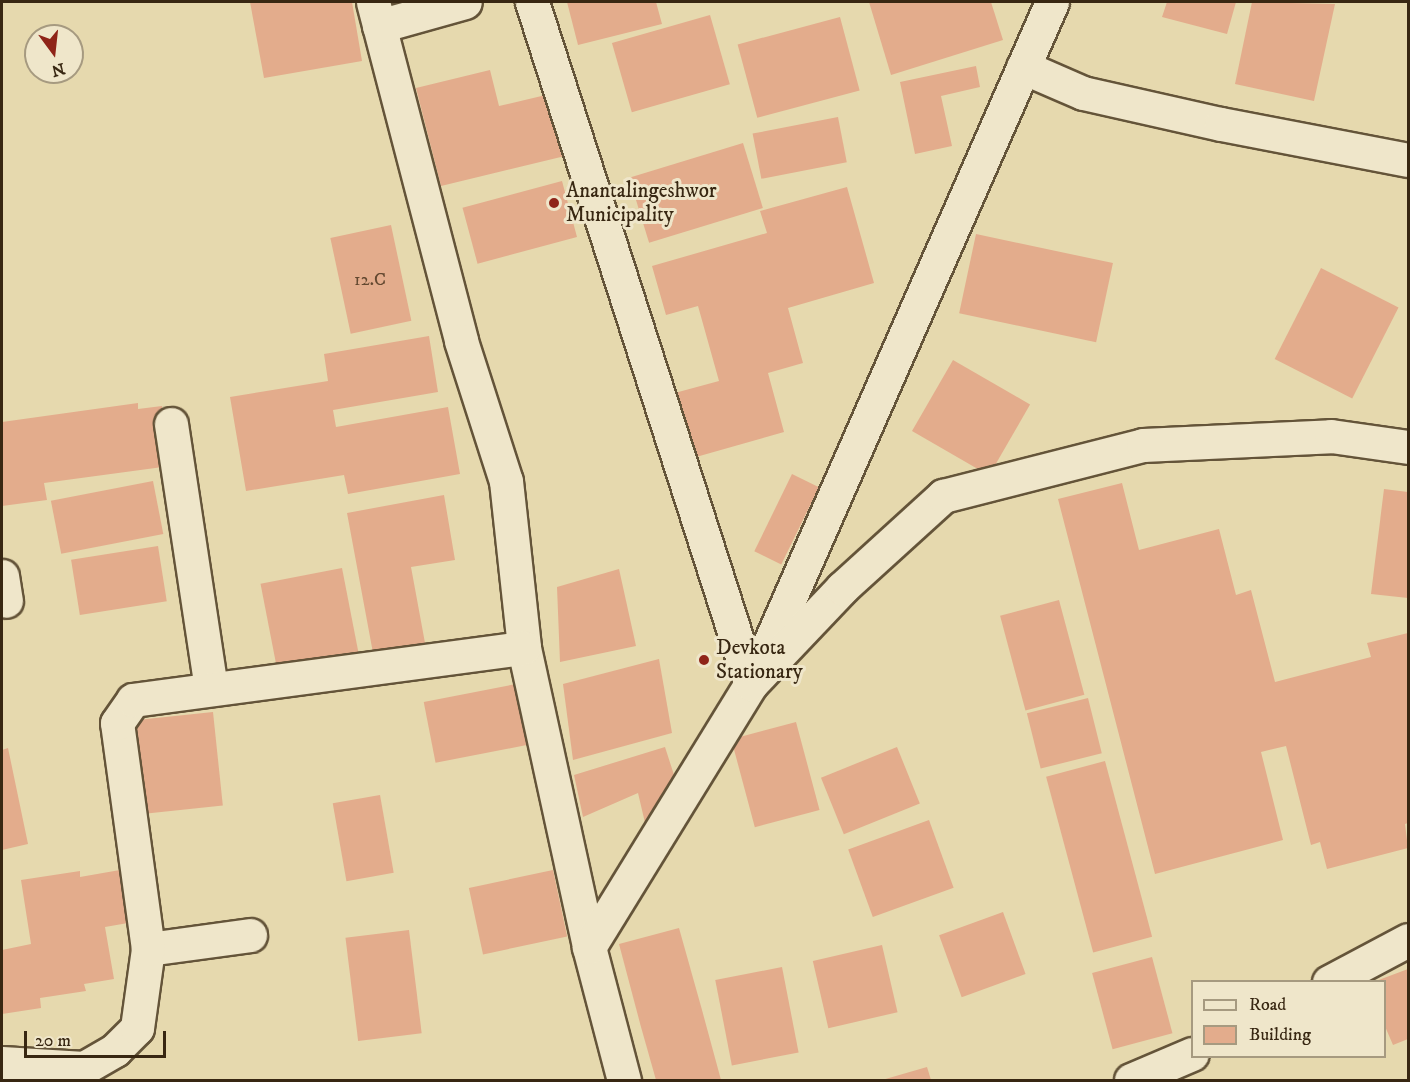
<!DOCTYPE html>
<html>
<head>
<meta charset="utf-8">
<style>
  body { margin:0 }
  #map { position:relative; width:1410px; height:1082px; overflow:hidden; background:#e6d9ae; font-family:"IM FELL DW Pica",serif }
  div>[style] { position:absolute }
  .building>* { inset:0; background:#e3ac8c; transform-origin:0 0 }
  .roads { filter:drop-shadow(2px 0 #645439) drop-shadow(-2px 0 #645439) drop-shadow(0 2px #645439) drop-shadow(0 -2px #645439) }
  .street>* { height:33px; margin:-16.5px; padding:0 16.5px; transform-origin:16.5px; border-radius:16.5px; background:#efe6ca }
  .dots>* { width:16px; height:16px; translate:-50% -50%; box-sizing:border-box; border:3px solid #efe6ca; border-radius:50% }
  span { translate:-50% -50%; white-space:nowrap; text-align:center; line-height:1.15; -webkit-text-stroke:6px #efe6ca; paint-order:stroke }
  .number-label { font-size:18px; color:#634830 }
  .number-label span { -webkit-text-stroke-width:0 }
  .poi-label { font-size:21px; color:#382712 }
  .left { translate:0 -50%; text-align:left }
  .frame { position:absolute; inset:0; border:3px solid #382712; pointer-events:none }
  .legend { position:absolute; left:1191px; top:980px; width:195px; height:78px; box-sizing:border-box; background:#efe6ca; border:2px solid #a69a80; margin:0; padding:8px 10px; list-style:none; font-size:18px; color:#382712 }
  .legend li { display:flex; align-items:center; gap:12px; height:30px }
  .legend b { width:30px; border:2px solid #a69a80 }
  .north { position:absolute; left:24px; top:24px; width:60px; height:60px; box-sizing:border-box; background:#efe6ca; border:2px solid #a69a80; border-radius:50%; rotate:165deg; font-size:16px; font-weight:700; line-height:24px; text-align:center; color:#382712 }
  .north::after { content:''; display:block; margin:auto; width:21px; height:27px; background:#8f2418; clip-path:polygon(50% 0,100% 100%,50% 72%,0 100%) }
  .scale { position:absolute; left:24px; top:1031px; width:142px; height:27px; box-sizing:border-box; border:3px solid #382712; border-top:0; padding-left:8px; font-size:18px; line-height:21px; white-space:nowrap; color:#382712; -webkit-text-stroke:4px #efe6ca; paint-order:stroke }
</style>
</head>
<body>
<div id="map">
  <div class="building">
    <div style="clip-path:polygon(250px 2px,352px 2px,362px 61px,264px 78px)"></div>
    <div style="clip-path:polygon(567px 2px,656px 2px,662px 24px,578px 45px)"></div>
    <div style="clip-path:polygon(869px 2px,991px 2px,1003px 40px,891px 75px)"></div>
    <div style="clip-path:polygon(1167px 2px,1236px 2px,1227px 34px,1162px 17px)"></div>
    <div style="clip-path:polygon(1252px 2px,1335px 4px,1314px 101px,1235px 84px)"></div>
    <div style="left:710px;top:15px;width:72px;height:102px;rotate:74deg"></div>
    <div style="left:840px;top:17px;width:76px;height:106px;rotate:75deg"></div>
    <div style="clip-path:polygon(976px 66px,980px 87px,941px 96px,952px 146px,915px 154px,900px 82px)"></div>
    <div style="clip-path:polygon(490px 70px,499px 106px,550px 94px,565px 156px,441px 186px,416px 88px)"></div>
    <div style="left:838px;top:117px;width:46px;height:87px;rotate:79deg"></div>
    <div style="left:743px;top:143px;width:68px;height:119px;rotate:73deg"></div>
    <div style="left:562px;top:181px;width:58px;height:103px;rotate:75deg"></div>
    <div style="clip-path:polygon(847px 187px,874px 283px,788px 308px,803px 363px,768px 373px,784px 432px,689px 459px,671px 394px,719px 381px,698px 306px,666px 315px,652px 266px,767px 233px,760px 211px)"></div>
    <div style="left:391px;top:225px;width:98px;height:62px;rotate:78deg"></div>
    <div style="left:976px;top:234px;width:140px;height:81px;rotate:12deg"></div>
    <div style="left:1321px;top:268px;width:87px;height:102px;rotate:27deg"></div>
    <div style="clip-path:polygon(429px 336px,438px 392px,333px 410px,336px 427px,448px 407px,460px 474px,348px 494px,344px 475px,246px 491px,230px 397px,328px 381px,324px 354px)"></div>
    <div style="left:953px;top:360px;width:89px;height:82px;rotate:30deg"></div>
    <div style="clip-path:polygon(138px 403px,138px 409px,162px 406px,170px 466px,44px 483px,47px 500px,2px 506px,2px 422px)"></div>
    <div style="left:792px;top:474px;width:30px;height:86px;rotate:26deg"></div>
    <div style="left:153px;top:481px;width:54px;height:104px;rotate:79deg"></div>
    <div style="clip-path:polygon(1122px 483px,1139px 550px,1219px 529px,1236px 595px,1251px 590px,1275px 682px,1371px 657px,1367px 643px,1408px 633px,1408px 823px,1405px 824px,1408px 848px,1327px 869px,1320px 842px,1311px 845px,1286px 746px,1261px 752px,1283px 840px,1155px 874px,1058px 499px)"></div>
    <div style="clip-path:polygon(1384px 489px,1408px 492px,1408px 598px,1371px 594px)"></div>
    <div style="clip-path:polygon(444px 495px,455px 560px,411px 567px,425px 643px,373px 653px,347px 513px)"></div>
    <div style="left:158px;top:546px;width:56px;height:88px;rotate:81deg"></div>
    <div style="left:342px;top:568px;width:89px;height:83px;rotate:79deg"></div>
    <div style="clip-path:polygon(619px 569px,636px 646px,560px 662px,557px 587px)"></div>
    <div style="left:1059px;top:600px;width:98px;height:61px;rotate:75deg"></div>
    <div style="clip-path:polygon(659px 659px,672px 733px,573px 760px,563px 684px)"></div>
    <div style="left:516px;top:684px;width:62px;height:94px;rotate:79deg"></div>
    <div style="left:1088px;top:698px;width:57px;height:63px;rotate:76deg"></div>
    <div style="left:213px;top:712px;width:94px;height:81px;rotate:84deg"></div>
    <div style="left:796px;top:722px;width:91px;height:67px;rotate:75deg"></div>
    <div style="clip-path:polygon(665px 747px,675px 778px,646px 827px,638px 793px,583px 817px,574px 775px)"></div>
    <div style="left:897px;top:747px;width:61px;height:82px;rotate:68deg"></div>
    <div style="clip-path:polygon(8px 748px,28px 844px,2px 850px,2px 750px)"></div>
    <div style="left:1105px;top:761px;width:182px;height:61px;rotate:75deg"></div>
    <div style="left:380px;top:795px;width:79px;height:48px;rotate:80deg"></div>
    <div style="left:929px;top:820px;width:72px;height:86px;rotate:70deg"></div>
    <div style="clip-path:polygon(120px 870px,128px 923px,105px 927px,114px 979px,84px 984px,86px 991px,40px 998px,41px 1008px,2px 1014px,2px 950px,31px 944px,21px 880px,80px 871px,80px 877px)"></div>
    <div style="left:553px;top:870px;width:68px;height:86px;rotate:78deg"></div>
    <div style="left:1003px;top:912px;width:66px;height:68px;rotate:70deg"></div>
    <div style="clip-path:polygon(679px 928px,702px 1010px,721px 1080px,656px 1080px,641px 1027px,619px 944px)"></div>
    <div style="left:409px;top:930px;width:104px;height:64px;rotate:83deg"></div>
    <div style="left:882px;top:945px;width:69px;height:71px;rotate:77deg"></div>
    <div style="left:1152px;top:957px;width:79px;height:62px;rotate:75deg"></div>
    <div style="left:782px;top:967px;width:87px;height:68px;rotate:79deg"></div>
    <div style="clip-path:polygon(1408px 969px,1408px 1039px,1393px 1045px,1384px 1024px,1384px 982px,1376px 981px)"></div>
    <div style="clip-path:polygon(927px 1067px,931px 1080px,882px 1080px)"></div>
  </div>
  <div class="roads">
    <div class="street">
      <div style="left:373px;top:2px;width:350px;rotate:75.4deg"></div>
      <div style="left:461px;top:341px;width:147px;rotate:72.2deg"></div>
      <div style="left:506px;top:481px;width:168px;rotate:83.8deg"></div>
      <div style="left:524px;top:648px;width:306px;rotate:77.7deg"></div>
      <div style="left:589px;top:947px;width:138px;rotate:75.3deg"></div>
      <div style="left:532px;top:2px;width:716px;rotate:72.2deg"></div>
      <div style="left:379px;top:26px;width:89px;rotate:-15.6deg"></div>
      <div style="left:1023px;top:67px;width:65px;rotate:23.4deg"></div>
      <div style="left:1083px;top:93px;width:141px;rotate:12.7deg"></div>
      <div style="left:1221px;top:124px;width:190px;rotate:10.9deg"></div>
      <div style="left:171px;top:424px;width:267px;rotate:81.4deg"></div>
      <div style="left:2px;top:576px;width:25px;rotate:81deg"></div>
      <div style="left:761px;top:663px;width:722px;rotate:-66.24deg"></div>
      <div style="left:589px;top:947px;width:309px;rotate:-58.4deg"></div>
      <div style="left:751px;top:684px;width:132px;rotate:-46.5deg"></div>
      <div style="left:842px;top:588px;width:137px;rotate:-42.3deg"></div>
      <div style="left:943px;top:496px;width:206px;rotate:-14.3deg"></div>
      <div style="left:1143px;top:445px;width:188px;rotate:-2.7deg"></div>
      <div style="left:1331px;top:436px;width:78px;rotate:8.1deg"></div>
      <div style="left:148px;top:949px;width:103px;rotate:-7.8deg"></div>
      <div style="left:1329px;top:982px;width:89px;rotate:-28deg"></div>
      <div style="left:2px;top:1063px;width:82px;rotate:3.5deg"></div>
      <div style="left:84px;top:1068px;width:36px;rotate:-30deg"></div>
      <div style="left:115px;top:1050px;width:31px;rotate:-45deg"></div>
      <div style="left:137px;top:1028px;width:80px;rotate:-82.1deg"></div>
      <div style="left:148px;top:949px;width:228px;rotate:-97.8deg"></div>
      <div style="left:117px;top:723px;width:28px;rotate:-55deg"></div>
      <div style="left:133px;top:700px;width:394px;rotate:-7.6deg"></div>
      <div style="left:1131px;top:1080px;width:66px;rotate:-23.1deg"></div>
    </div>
  </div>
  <div class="dots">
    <div style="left:554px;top:203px;background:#8f2418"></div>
    <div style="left:704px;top:660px;background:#8f2418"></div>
  </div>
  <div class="number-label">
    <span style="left:370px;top:280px">12.C</span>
  </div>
  <div class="poi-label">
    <span class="left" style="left:566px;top:203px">Anantalingeshwor<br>Municipality</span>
    <span class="left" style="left:716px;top:660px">Devkota<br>Stationary</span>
  </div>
  <div class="frame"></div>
  <ul class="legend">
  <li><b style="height:8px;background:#efe6ca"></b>Road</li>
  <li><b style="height:16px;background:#e3ac8c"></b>Building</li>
  </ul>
  <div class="north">N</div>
  <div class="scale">20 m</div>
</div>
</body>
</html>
